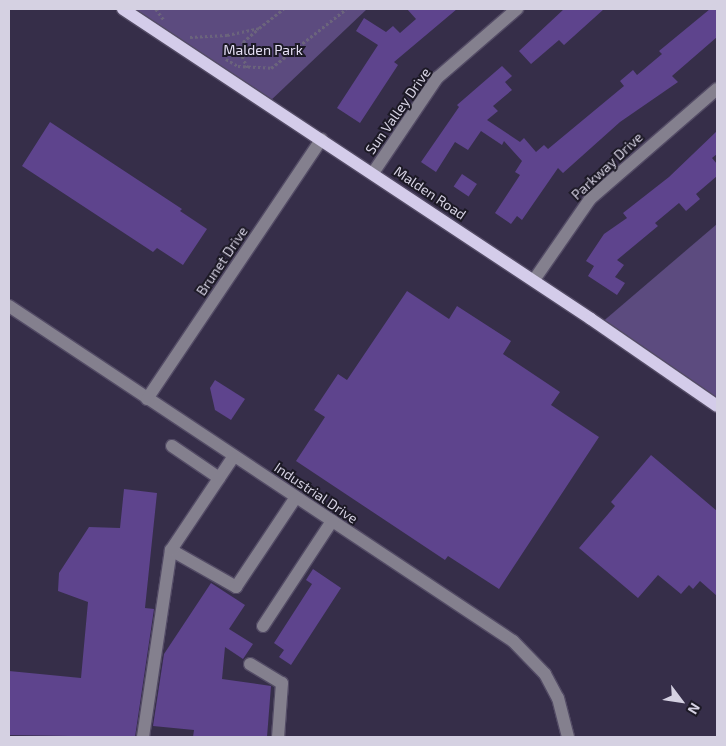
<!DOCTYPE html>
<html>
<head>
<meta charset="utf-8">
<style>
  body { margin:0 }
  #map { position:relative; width:726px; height:746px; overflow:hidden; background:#362e49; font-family:"Exo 2",sans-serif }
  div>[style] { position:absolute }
  .green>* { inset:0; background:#5c4b7f }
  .building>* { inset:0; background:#5e448d; transform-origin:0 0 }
  .path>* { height:2.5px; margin-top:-1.25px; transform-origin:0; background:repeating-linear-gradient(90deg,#6b647c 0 2.5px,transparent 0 5px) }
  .roads { filter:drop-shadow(1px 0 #534b65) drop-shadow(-1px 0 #534b65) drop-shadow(0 1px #534b65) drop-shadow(0 -1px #534b65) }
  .minor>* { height:12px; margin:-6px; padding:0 6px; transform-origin:6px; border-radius:6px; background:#84808e }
  .major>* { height:12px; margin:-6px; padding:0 6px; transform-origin:6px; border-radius:6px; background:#d4ccea }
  span { translate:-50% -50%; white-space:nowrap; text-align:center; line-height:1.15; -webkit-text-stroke:4px #1c1925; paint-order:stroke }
  .park-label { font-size:14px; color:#e5dff4 }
  .street-label { font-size:14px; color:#d5d1e2 }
  .frame { position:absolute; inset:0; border:10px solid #d5d1e2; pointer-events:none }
  .north { position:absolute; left:656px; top:676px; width:50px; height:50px; -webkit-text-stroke:4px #1c1925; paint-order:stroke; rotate:121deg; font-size:14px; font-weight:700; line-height:20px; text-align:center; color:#d5d1e2 }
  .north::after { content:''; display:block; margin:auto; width:18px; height:22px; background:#d5d1e2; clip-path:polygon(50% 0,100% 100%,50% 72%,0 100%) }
</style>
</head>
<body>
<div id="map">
  <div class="green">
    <div style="clip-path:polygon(125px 9px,367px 9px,268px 103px)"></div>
    <div style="clip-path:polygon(717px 224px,717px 406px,600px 324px)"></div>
  </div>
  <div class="building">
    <div style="clip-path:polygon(407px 9px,457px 9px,394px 62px,398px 65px,360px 123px,337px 108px,378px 45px,356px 31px,364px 18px,386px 32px,393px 26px,400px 33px,416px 19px)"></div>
    <div style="clip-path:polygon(564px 9px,604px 9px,564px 45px,559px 40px,531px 64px,519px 51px)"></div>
    <div style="clip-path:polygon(710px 9px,717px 9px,717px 37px,672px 76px,678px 82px,620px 122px,563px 173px,558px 168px,522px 220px,517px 216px,511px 224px,495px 213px,520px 175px,515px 172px,522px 161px,504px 141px,502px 145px,481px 131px,468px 150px,455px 142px,436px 172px,421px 162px,459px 107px,457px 105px,502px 66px,512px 76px,505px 82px,512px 90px,493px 106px,498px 111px,487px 120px,520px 142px,524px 138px,536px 152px,544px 145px,548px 149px,624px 86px,620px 81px,633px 70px,637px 75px,662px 54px,659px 51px)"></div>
    <div style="clip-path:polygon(50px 122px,182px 209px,180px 211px,207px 229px,183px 265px,157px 248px,153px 252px,22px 166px)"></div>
    <div style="clip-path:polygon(717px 131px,717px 154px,712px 158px,717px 164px,717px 176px,696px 194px,700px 199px,686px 211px,679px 203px,655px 223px,658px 226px,617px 260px,624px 265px,615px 277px,625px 283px,617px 295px,588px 276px,594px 266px,586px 261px,604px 234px,627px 218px,623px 213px,669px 177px)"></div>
    <div style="left:462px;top:174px;width:18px;height:15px;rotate:34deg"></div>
    <div style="clip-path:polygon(407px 291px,449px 319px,457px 306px,511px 341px,503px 354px,560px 392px,551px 405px,599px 437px,499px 589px,448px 556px,445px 560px,296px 461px,325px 417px,314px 410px,338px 374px,347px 380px)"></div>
    <div style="clip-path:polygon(215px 380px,245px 399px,231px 420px,215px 410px,210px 388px)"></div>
    <div style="clip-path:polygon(651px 455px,717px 511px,717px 596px,700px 581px,693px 589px,689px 585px,681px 594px,658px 575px,638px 598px,579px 548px,615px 506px,611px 502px)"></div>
    <div style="clip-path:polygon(124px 489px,157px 493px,145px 608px,154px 609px,135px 737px,9px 735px,9px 671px,81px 678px,88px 602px,58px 591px,59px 573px,89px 527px,120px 528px)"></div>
    <div style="clip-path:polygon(313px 569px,341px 588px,291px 665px,279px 657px,284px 650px,274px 643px,312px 584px,306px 580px)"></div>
    <div style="clip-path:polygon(211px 583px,245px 605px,229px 629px,253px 644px,243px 659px,225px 647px,222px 679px,271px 686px,267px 737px,193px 737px,194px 730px,153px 726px,164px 654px)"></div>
  </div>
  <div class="path">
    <div style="left:156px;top:9px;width:14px;rotate:54deg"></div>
    <div style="left:190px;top:37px;width:37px;rotate:-3deg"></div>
    <div style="left:227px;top:35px;width:33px;rotate:-12deg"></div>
    <div style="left:259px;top:28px;width:31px;rotate:-38deg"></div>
    <div style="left:226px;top:59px;width:14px;rotate:30deg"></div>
    <div style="left:238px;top:66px;width:33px;rotate:3deg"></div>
    <div style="left:271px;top:68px;width:95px;rotate:-38.2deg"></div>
    <div style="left:247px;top:68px;width:15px;rotate:-113deg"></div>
    <div style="left:241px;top:54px;width:12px;rotate:-81deg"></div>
    <div style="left:243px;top:42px;width:20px;rotate:-41deg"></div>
  </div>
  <div class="roads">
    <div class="minor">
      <div style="left:373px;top:173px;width:115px;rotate:-56deg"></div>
      <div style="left:437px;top:78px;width:106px;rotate:-40.8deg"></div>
      <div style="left:534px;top:280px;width:98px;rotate:-55.3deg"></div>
      <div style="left:590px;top:199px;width:168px;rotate:-40.9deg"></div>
      <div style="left:9px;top:306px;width:605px;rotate:33.61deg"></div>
      <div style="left:513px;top:641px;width:46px;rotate:45.9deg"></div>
      <div style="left:545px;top:674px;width:27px;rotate:62deg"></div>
      <div style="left:558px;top:698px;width:40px;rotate:75.6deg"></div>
      <div style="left:147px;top:399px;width:313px;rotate:-56.1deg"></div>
      <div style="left:172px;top:446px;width:57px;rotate:34.2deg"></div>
      <div style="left:171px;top:550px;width:75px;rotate:29.6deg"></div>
      <div style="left:236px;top:587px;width:108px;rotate:-56.3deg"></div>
      <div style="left:263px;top:626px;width:126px;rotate:-56.7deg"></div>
      <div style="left:250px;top:664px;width:37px;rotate:31deg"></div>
      <div style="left:282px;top:683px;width:54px;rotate:94.2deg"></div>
      <div style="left:143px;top:737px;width:189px;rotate:-81.5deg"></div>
      <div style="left:171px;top:550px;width:113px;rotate:-56.2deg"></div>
    </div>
    <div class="major">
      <div style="left:123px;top:9px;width:561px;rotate:33.52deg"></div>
      <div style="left:591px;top:319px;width:153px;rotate:34.6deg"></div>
    </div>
  </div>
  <div class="park-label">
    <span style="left:263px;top:50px">Malden Park</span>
  </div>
  <div class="street-label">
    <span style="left:398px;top:111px;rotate:-55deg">Sun Valley Drive</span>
    <span style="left:607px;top:166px;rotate:-43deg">Parkway Drive</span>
    <span style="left:430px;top:193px;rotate:34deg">Malden Road</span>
    <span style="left:222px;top:261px;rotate:-56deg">Brunet Drive</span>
    <span style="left:316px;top:493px;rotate:34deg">Industrial Drive</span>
  </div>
  <div class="frame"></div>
  <div class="north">N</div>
</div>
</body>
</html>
